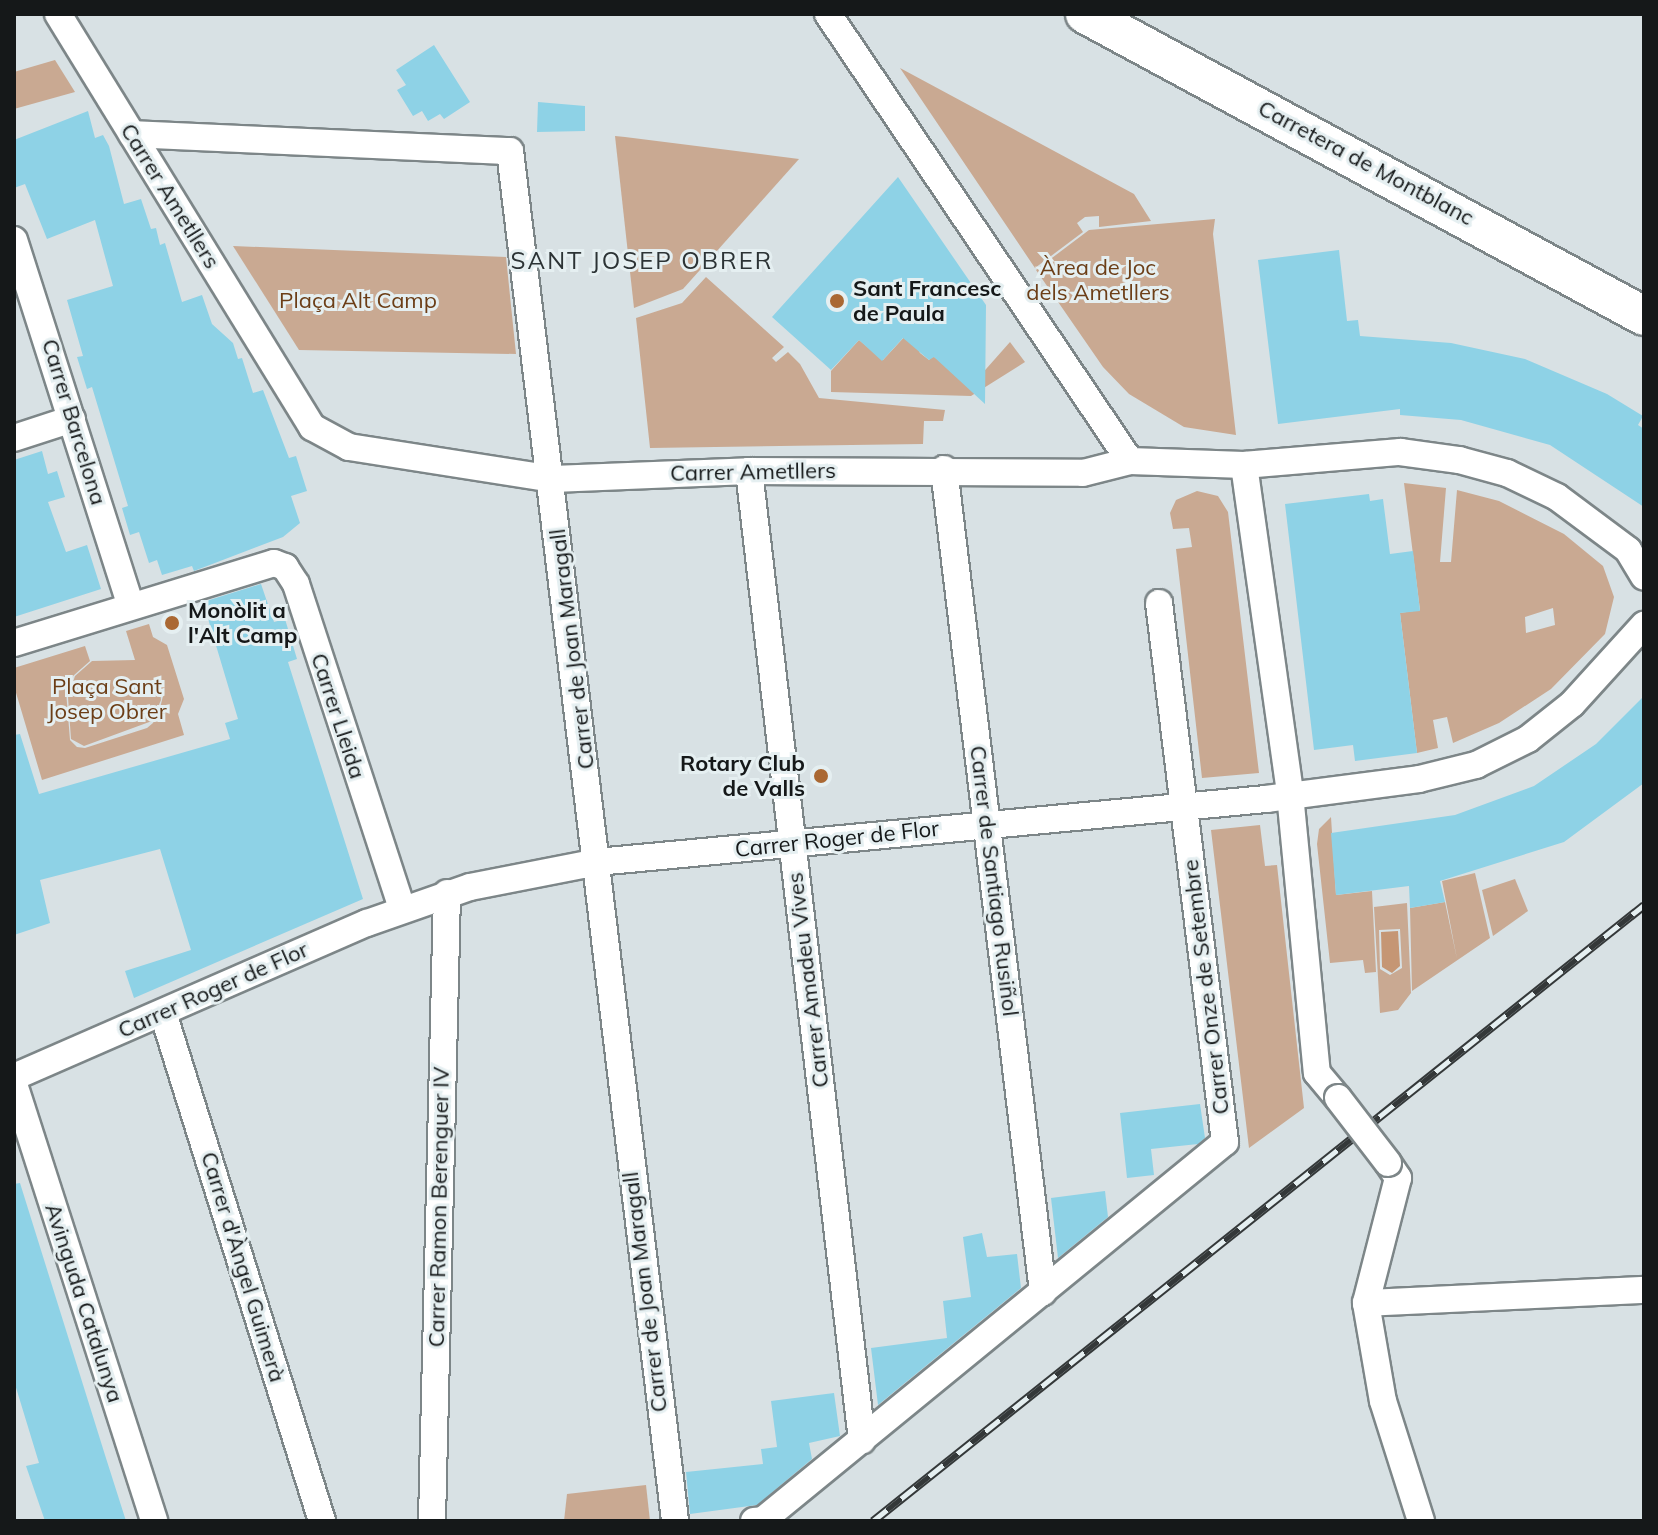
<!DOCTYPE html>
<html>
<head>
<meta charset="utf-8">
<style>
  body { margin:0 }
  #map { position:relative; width:1658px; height:1535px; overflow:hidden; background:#d8e1e4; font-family:Mulish,sans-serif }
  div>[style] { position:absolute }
  .green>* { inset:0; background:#c9a992 }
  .water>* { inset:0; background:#c59674 }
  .building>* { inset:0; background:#8ed2e6 }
  .roads { filter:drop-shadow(2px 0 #7d8688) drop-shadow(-2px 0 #7d8688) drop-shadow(0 2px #7d8688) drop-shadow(0 -2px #7d8688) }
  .minor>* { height:26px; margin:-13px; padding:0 13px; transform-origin:13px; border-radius:13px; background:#fff }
  .secondary>* { height:38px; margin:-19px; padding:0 19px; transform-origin:19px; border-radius:19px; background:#fff }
  .rail>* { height:9px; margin-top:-4.5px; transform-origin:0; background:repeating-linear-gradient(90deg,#e5eff1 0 18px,#343839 0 36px); box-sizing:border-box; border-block:2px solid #343839 }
  .bridges { filter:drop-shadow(2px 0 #7d8688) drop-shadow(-2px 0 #7d8688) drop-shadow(0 2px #7d8688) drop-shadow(0 -2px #7d8688) }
  .minor-bridge>* { height:26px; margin:-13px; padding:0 13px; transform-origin:13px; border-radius:13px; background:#fff }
  .dots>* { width:22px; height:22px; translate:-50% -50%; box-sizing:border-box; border:4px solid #e5eff1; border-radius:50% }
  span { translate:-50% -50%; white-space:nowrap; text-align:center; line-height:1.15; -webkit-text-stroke:6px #e5eff1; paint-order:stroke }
  .street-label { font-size:22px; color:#151819 }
  .park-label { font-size:22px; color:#6c3e17 }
  .poi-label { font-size:22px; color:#151819; font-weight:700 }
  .left { translate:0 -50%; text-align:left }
  .right { translate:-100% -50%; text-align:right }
  .neighbourhood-label { font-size:24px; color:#2c3335; letter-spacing:2px }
  .frame { position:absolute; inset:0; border:16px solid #151819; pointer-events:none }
</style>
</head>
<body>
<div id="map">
  <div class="green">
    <div style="clip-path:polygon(55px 60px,75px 92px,14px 109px,14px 72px)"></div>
    <div style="clip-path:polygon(900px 68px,1134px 194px,1151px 221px,1099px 227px,1099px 216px,1085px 217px,1077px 223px,1083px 232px,1035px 268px)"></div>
    <div style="clip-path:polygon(615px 136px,625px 137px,799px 159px,683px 289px,634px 308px)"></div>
    <div style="clip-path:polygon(1215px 219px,1213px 234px,1236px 435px,1184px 427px,1129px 394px,1103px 367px,1036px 270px,1089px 230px)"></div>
    <div style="clip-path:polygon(233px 246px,506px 257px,516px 354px,299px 350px)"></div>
    <div style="clip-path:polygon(706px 277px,784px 347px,772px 358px,776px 362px,788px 352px,800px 364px,819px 398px,945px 410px,943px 421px,924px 421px,923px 444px,650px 448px,636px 318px,682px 303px)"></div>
    <div style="clip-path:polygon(908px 333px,920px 353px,929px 360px,933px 356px,971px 386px,1010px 342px,1025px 362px,971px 396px,831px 392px,831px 371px,859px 340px,883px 360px)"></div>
    <div style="clip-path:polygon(evenodd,1404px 483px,1446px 488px,1440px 562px,1451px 562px,1457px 490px,1499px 501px,1564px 534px,1603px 566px,1614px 597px,1605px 634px,1551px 689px,1499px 723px,1453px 743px,1447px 717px,1433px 720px,1438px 748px,1417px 753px,1400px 613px,1420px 610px,1404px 483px,1553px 608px,1555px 625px,1526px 633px,1525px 617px,1553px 608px)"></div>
    <div style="clip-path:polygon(1197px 491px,1218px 496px,1228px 512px,1259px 773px,1202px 778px,1176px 549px,1192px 547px,1189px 528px,1173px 529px,1170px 513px,1176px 500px)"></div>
    <div style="clip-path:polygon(149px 624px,153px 637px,167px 645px,184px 699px,178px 714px,184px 735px,42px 780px,14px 686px,14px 668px,85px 646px,90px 661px,73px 676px,66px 691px,70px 740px,77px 747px,85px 748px,147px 728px,153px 723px,160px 708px,163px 696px,159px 680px,161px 700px,152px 721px,84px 746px,71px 739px,68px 697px,75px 676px,92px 661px,135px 660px,126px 631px)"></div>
    <div style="clip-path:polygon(1331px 817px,1336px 895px,1372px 891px,1376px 972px,1365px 973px,1363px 960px,1330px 963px,1317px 844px,1319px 829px)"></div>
    <div style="clip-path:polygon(1260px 825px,1265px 866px,1277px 865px,1304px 1108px,1249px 1148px,1211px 830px)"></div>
    <div style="clip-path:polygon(1475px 873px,1490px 938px,1412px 991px,1410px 908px,1445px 902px,1457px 959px,1442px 881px)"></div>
    <div style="clip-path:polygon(1515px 879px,1528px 911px,1493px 936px,1482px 890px)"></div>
    <div style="clip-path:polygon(evenodd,1407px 903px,1411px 993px,1398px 1010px,1380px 1013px,1374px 907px,1407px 903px,1400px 929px,1402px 968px,1390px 975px,1380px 969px,1379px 930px,1400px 929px)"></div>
    <div style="clip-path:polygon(646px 1485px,650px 1521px,564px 1521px,567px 1494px)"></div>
  </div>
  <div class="water">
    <div style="clip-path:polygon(1398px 931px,1400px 966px,1392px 973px,1382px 967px,1381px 932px)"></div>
  </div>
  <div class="building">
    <div style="clip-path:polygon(434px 45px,470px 102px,444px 119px,440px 114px,428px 121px,422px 111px,413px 116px,397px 90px,406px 85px,396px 70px)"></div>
    <div style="clip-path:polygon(538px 102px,585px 106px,585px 131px,537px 132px)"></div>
    <div style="clip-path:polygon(88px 111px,95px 138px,103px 135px,109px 146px,124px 204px,141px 199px,151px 229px,156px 228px,160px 245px,165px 243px,182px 302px,202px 295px,212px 324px,233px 343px,238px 359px,242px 358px,253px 393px,263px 390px,289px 458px,296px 456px,307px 491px,291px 496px,300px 523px,283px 537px,194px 571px,192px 566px,162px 575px,157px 560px,149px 563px,139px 532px,130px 535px,122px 508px,128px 506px,92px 387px,87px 389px,77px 357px,83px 356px,67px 300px,113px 286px,95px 220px,47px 239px,25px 184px,14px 188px,14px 140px)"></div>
    <div style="clip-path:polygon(898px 177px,986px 305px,985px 404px,934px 357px,929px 360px,903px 338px,882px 361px,859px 340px,831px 370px,772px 317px)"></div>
    <div style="clip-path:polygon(1339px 250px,1347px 321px,1358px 320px,1360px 336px,1451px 343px,1525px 359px,1607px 394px,1643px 416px,1638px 425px,1644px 429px,1644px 507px,1550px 445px,1461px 420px,1400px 415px,1400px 409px,1278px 424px,1258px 260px)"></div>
    <div style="clip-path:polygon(42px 451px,48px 474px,57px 471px,65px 497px,48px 502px,66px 552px,87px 545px,101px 589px,14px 617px,14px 460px)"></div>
    <div style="clip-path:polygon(1369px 494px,1370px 501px,1383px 499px,1390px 554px,1413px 551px,1420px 611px,1400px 613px,1417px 753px,1355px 761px,1353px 745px,1314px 750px,1285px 504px)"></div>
    <div style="clip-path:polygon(261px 584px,274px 622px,285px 619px,297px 659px,288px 662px,363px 899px,134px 998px,125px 971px,191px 950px,160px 849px,40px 880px,50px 923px,14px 935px,14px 735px,20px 734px,39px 794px,230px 739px,225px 723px,238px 719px,203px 602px)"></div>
    <div style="clip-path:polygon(1644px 696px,1644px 783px,1564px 842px,1440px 881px,1445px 902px,1410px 908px,1409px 886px,1336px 895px,1331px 833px,1455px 815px,1534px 786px,1596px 744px)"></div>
    <div style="clip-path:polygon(1200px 1104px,1205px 1138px,1198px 1144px,1151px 1149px,1154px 1175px,1127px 1178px,1120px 1113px)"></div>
    <div style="clip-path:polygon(20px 1183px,105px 1455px,126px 1521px,45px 1521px,26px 1466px,39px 1463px,14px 1381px,14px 1184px)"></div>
    <div style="clip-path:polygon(1105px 1191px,1108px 1217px,1058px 1258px,1051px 1198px)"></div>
    <div style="clip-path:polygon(982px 1233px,987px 1257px,1017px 1254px,1021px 1288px,878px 1405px,871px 1348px,947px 1338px,943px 1301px,971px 1297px,963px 1237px)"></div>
    <div style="clip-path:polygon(834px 1393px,840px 1436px,809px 1443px,812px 1459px,757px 1505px,690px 1514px,686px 1472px,763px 1464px,761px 1449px,777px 1447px,771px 1401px)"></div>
  </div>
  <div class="roads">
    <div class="minor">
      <div style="left:58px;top:14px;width:485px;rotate:58.4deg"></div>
      <div style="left:312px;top:427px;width:42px;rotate:28.4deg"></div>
      <div style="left:349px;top:447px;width:206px;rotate:8.9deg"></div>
      <div style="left:553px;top:479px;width:196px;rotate:-2.3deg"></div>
      <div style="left:749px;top:471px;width:334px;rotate:0.3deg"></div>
      <div style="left:1083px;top:473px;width:49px;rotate:-14.3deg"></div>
      <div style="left:1130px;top:461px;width:114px;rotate:2deg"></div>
      <div style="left:1244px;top:465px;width:157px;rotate:-4.8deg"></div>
      <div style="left:1400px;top:452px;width:60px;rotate:7.7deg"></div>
      <div style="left:1459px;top:460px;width:50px;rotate:15.2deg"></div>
      <div style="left:1507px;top:473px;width:55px;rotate:25.6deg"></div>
      <div style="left:1557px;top:497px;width:89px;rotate:36.7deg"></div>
      <div style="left:1628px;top:550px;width:31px;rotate:59deg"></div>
      <div style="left:828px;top:14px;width:539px;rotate:55.96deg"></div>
      <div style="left:132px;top:134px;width:378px;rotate:2.6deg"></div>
      <div style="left:510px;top:151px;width:1380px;rotate:83.13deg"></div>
      <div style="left:14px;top:240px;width:384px;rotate:72.3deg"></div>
      <div style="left:14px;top:438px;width:61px;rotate:-18.1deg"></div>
      <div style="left:1244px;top:465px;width:332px;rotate:82deg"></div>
      <div style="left:1290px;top:794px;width:280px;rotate:84.5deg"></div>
      <div style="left:1317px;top:1073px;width:33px;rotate:50deg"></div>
      <div style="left:944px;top:469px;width:829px;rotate:83.14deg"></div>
      <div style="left:749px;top:471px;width:976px;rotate:83.35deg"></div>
      <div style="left:14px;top:643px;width:272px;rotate:-17.1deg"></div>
      <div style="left:274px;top:563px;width:12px;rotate:20deg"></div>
      <div style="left:285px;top:567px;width:20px;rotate:57deg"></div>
      <div style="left:296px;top:584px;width:341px;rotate:71.9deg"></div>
      <div style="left:163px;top:1013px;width:532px;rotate:72.62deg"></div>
      <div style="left:14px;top:1077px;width:385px;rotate:-23.6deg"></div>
      <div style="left:367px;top:923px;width:109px;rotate:-19.3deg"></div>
      <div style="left:470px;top:887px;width:129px;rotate:-11.1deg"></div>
      <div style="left:597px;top:862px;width:672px;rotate:-5.38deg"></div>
      <div style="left:1266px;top:799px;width:154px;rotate:-7.4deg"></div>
      <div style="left:1419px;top:779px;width:59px;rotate:-13.8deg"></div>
      <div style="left:1476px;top:765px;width:58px;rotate:-26.6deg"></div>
      <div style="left:1528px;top:739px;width:56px;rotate:-38.5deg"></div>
      <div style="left:1572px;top:704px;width:107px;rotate:-47.7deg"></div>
      <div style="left:14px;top:1084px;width:459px;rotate:72.2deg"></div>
      <div style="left:1388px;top:1163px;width:18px;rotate:56deg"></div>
      <div style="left:1398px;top:1178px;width:129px;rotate:104.4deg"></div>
      <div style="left:1366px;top:1303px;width:99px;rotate:80.2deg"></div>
      <div style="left:1383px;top:1401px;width:126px;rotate:72.4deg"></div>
      <div style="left:1366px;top:1303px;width:278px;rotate:-2.7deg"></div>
      <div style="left:432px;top:1521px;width:628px;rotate:-88.63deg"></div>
      <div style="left:754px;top:1521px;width:9px;rotate:-6deg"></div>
      <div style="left:763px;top:1520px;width:597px;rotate:-39.29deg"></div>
      <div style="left:1225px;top:1142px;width:543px;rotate:-96.98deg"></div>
    </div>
    <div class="secondary">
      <div style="left:1085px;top:14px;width:635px;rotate:28.38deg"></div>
    </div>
  </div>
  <div class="rail">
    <div style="left:873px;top:1521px;width:987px;rotate:-38.62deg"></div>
  </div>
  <div class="bridges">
    <div class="minor-bridge">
      <div style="left:1338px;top:1098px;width:82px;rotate:52.4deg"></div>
    </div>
  </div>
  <div class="dots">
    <div style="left:837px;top:301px;background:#aa6833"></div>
    <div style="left:172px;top:623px;background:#aa6833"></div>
    <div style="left:821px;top:776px;background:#aa6833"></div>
  </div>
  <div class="street-label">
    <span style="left:1366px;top:163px;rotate:28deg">Carretera de Montblanc</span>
    <span style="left:170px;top:196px;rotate:58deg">Carrer Ametllers</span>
    <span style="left:74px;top:422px;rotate:73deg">Carrer Barcelona</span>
    <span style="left:753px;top:472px;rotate:-1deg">Carrer Ametllers</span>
    <span style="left:572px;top:649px;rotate:-97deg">Carrer de Joan Maragall</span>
    <span style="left:338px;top:716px;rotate:72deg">Carrer Lleida</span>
    <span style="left:837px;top:839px;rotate:-6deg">Carrer Roger de Flor</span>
    <span style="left:994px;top:881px;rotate:83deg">Carrer de Santiago Rusiñol</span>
    <span style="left:808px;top:980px;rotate:-97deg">Carrer Amadeu Vives</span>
    <span style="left:1206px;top:987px;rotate:-97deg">Carrer Onze de Setembre</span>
    <span style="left:213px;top:990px;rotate:-24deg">Carrer Roger de Flor</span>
    <span style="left:439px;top:1207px;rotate:-89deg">Carrer Ramon Berenguer IV</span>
    <span style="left:243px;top:1267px;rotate:73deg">Carrer d'Àngel Guimerà</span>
    <span style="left:645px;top:1292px;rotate:-97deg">Carrer de Joan Maragall</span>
    <span style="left:84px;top:1303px;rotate:72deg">Avinguda Catalunya</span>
  </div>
  <div class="park-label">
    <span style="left:1098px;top:280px">Àrea de Joc<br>dels Ametllers</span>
    <span style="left:358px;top:301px">Plaça Alt Camp</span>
    <span style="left:107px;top:699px">Plaça Sant<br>Josep Obrer</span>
  </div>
  <div class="poi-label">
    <span class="left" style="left:853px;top:301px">Sant Francesc<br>de Paula</span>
    <span class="left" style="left:188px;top:623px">Monòlit a<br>l'Alt Camp</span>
    <span class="right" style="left:805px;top:776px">Rotary Club<br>de Valls</span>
  </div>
  <div class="neighbourhood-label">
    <span style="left:642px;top:261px">SANT JOSEP OBRER</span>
  </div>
  <div class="frame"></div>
</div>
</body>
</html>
